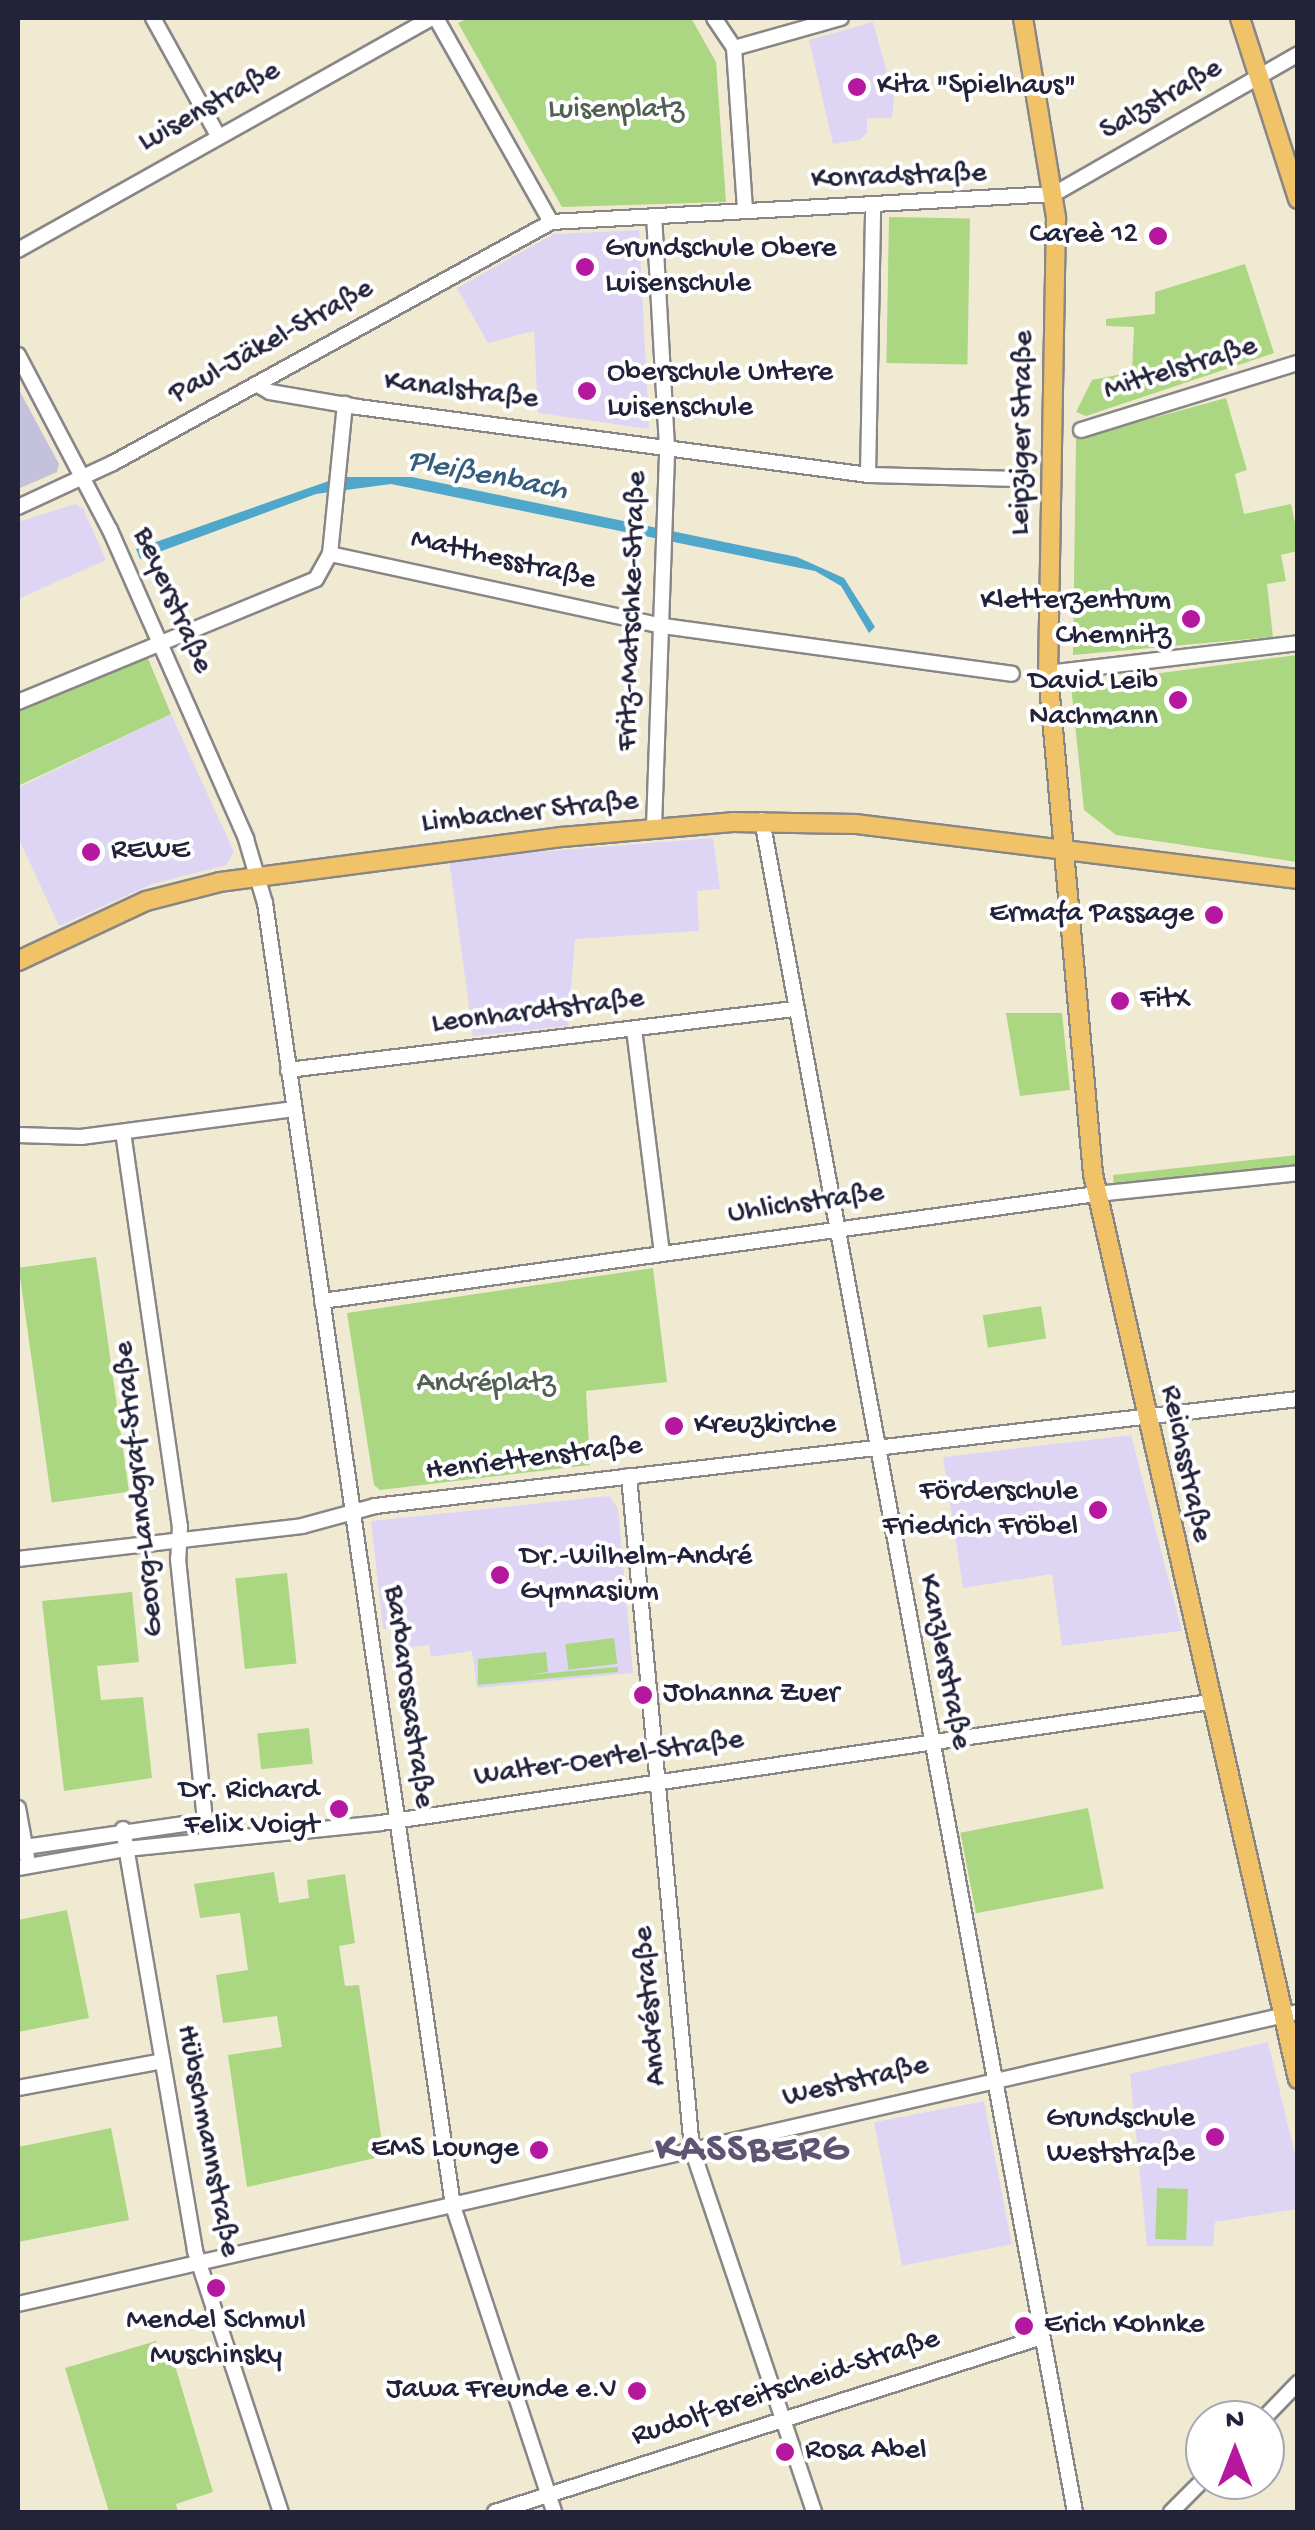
<!DOCTYPE html>
<html>
<head>
<meta charset="utf-8">
<style>
  body { margin:0 }
  #map { position:relative; width:1315px; height:2530px; overflow:hidden; background:#f1ead3; font-family:"Gochi Hand",sans-serif }
  div>[style] { position:absolute }
  .built>* { inset:0; background:#ded5f5; transform-origin:0 0 }
  .industrial>* { inset:0; background:#c3c1db }
  .green>* { inset:0; background:#abd682; transform-origin:0 0 }
  .water>* { inset:0; background:#4fa7cc }
  .roads { filter:drop-shadow(2px 0 #8a8687) drop-shadow(-2px 0 #8a8687) drop-shadow(0 2px #8a8687) drop-shadow(0 -2px #8a8687) }
  .minor>* { height:14px; margin:-7px; padding:0 7px; transform-origin:7px; border-radius:7px; background:#fff }
  .major>* { height:18px; margin:-9px; padding:0 9px; transform-origin:9px; border-radius:9px; background:#f0c369 }
  .dots>* { width:28px; height:28px; translate:-50% -50%; box-sizing:border-box; border:5px solid #fff; border-radius:50% }
  span { translate:-50% -50%; white-space:nowrap; text-align:center; line-height:1.15; -webkit-text-stroke:8px #fff; paint-order:stroke }
  .poi-label { font-size:30px; color:#22223b }
  .left { translate:0 -50%; text-align:left }
  .right { translate:-100% -50%; text-align:right }
  .street-label { font-size:30px; color:#22223b }
  .park-label { font-size:30px; color:#526154 }
  .water-label { font-size:32px; color:#365e7c; font-style:italic }
  .district-label { font-size:40px; color:#5f5573; font-weight:700; letter-spacing:2.5px }
  .frame { position:absolute; inset:0; border:20px solid #22223b; pointer-events:none }
  .north { position:absolute; left:1185px; top:2400px; width:100px; height:100px; box-sizing:border-box; background:#fff; border:2px solid #a7a7b1; border-radius:50%; rotate:0deg; font-size:28px; font-weight:700; line-height:40px; text-align:center; color:#22223b }
  .north::after { content:''; display:block; margin:auto; width:35px; height:45px; background:#b5179e; clip-path:polygon(50% 0,100% 100%,50% 72%,0 100%) }
</style>
</head>
<body>
<div id="map">
  <div class="built">
    <div style="clip-path:polygon(873px 22px,894px 97px,892px 118px,867px 118px,867px 133px,859px 140px,833px 144px,809px 40px)"></div>
    <div style="clip-path:polygon(639px 230px,649px 429px,538px 413px,534px 331px,488px 343px,457px 288px,554px 234px)"></div>
    <div style="clip-path:polygon(75px 504px,83px 508px,106px 560px,18px 599px,18px 522px)"></div>
    <div style="clip-path:polygon(171px 714px,234px 852px,226px 865px,152px 884px,59px 926px,18px 837px,18px 788px)"></div>
    <div style="clip-path:polygon(713px 838px,720px 889px,697px 891px,699px 931px,575px 939px,568px 1026px,473px 1036px,449px 859px)"></div>
    <div style="clip-path:polygon(1131px 1435px,1182px 1631px,1062px 1646px,1052px 1574px,963px 1588px,943px 1457px)"></div>
    <div style="clip-path:polygon(609px 1496px,618px 1509px,633px 1673px,477px 1688px,472px 1651px,431px 1657px,429px 1645px,393px 1649px,390px 1628px,383px 1629px,371px 1521px)"></div>
    <div style="clip-path:polygon(1268px 2042px,1297px 2163px,1297px 2209px,1215px 2222px,1213px 2246px,1147px 2246px,1130px 2074px)"></div>
    <div style="left:984px;top:2101px;width:146px;height:112px;rotate:79deg"></div>
  </div>
  <div class="industrial">
    <div style="clip-path:polygon(18px 388px,59px 464px,57px 472px,18px 489px)"></div>
  </div>
  <div class="green">
    <div style="clip-path:polygon(468px 18px,691px 18px,716px 62px,726px 202px,562px 207px,458px 23px)"></div>
    <div style="left:889px;top:217px;width:81px;height:146px;rotate:1deg"></div>
    <div style="clip-path:polygon(1245px 264px,1274px 353px,1086px 416px,1076px 412px,1092px 380px,1132px 372px,1134px 327px,1106px 326px,1106px 319px,1155px 314px,1155px 292px)"></div>
    <div style="clip-path:polygon(1226px 398px,1247px 470px,1235px 474px,1244px 514px,1291px 504px,1297px 532px,1297px 551px,1281px 555px,1286px 581px,1267px 584px,1273px 637px,1073px 655px,1076px 439px)"></div>
    <div style="clip-path:polygon(144px 649px,171px 714px,18px 786px,18px 702px)"></div>
    <div style="clip-path:polygon(1297px 655px,1297px 862px,1116px 835px,1084px 810px,1071px 685px)"></div>
    <div style="clip-path:polygon(1006px 1013px,1062px 1013px,1070px 1090px,1020px 1096px)"></div>
    <div style="clip-path:polygon(1297px 1155px,1297px 1165px,1114px 1187px,1113px 1175px)"></div>
    <div style="left:96px;top:1257px;width:237px;height:78px;rotate:82deg"></div>
    <div style="clip-path:polygon(653px 1268px,667px 1382px,586px 1391px,590px 1465px,380px 1490px,374px 1485px,347px 1313px)"></div>
    <div style="left:1041px;top:1306px;width:33px;height:59px;rotate:81deg"></div>
    <div style="left:287px;top:1573px;width:91px;height:52px;rotate:84deg"></div>
    <div style="clip-path:polygon(132px 1592px,139px 1662px,97px 1666px,101px 1700px,143px 1697px,152px 1778px,64px 1791px,42px 1601px)"></div>
    <div style="left:614px;top:1638px;width:26px;height:49px;rotate:83deg"></div>
    <div style="clip-path:polygon(546px 1652px,548px 1672px,526px 1675px,618px 1667px,618px 1672px,478px 1685px,478px 1659px)"></div>
    <div style="left:309px;top:1728px;width:36px;height:52px;rotate:84deg"></div>
    <div style="left:1088px;top:1808px;width:82px;height:130px;rotate:79deg"></div>
    <div style="clip-path:polygon(274px 1872px,279px 1903px,309px 1898px,307px 1880px,345px 1874px,355px 1943px,339px 1946px,345px 1986px,359px 1985px,384px 2156px,247px 2187px,228px 2055px,282px 2047px,277px 2016px,223px 2023px,216px 1975px,248px 1970px,240px 1913px,200px 1918px,194px 1884px)"></div>
    <div style="clip-path:polygon(67px 1910px,89px 2018px,18px 2032px,18px 1920px)"></div>
    <div style="clip-path:polygon(111px 2128px,129px 2220px,18px 2242px,18px 2147px)"></div>
    <div style="left:1157px;top:2188px;width:31px;height:51px;rotate:2deg"></div>
    <div style="clip-path:polygon(156px 2341px,159px 2352px,170px 2349px,213px 2492px,176px 2504px,178px 2512px,109px 2512px,65px 2368px)"></div>
  </div>
  <div class="water">
    <div style="clip-path:polygon(340px 477px,412px 477px,797px 557px,844px 578px,875px 627px,869px 633px,841px 586px,815px 571px,391px 484px,316px 494px,140px 559px,136px 549px)"></div>
  </div>
  <div class="roads">
    <div class="minor">
      <div style="left:153px;top:18px;width:132px;rotate:61.1deg"></div>
      <div style="left:436px;top:18px;width:234px;rotate:60.6deg"></div>
      <div style="left:714px;top:18px;width:36px;rotate:56deg"></div>
      <div style="left:734px;top:48px;width:163px;rotate:86.1deg"></div>
      <div style="left:734px;top:48px;width:111px;rotate:-15.7deg"></div>
      <div style="left:18px;top:250px;width:474px;rotate:-29.3deg"></div>
      <div style="left:18px;top:355px;width:198px;rotate:62.3deg"></div>
      <div style="left:110px;top:530px;width:338px;rotate:66.2deg"></div>
      <div style="left:246px;top:839px;width:67px;rotate:73.5deg"></div>
      <div style="left:265px;top:903px;width:1316px;rotate:81.79deg"></div>
      <div style="left:453px;top:2206px;width:322px;rotate:71.7deg"></div>
      <div style="left:256px;top:384px;width:16px;rotate:30deg"></div>
      <div style="left:270px;top:392px;width:89px;rotate:9.7deg"></div>
      <div style="left:358px;top:407px;width:515px;rotate:7.59deg"></div>
      <div style="left:868px;top:475px;width:152px;rotate:1.5deg"></div>
      <div style="left:1081px;top:430px;width:227px;rotate:-17.2deg"></div>
      <div style="left:868px;top:475px;width:268px;rotate:-88.9deg"></div>
      <div style="left:18px;top:507px;width:105px;rotate:-24.9deg"></div>
      <div style="left:113px;top:463px;width:500px;rotate:-28.8deg"></div>
      <div style="left:551px;top:222px;width:504px;rotate:-3.19deg"></div>
      <div style="left:1054px;top:194px;width:281px;rotate:-29.8deg"></div>
      <div style="left:330px;top:554px;width:341px;rotate:12.2deg"></div>
      <div style="left:663px;top:626px;width:352px;rotate:7.8deg"></div>
      <div style="left:1048px;top:673px;width:252px;rotate:-6.8deg"></div>
      <div style="left:18px;top:702px;width:322px;rotate:-22.4deg"></div>
      <div style="left:316px;top:579px;width:29px;rotate:-61deg"></div>
      <div style="left:330px;top:554px;width:151px;rotate:-84.3deg"></div>
      <div style="left:762px;top:820px;width:1721px;rotate:79.52deg"></div>
      <div style="left:654px;top:827px;width:380px;rotate:-88deg"></div>
      <div style="left:667px;top:447px;width:231px;rotate:-93.2deg"></div>
      <div style="left:634px;top:1029px;width:226px;rotate:82.9deg"></div>
      <div style="left:288px;top:1070px;width:510px;rotate:-6.87deg"></div>
      <div style="left:123px;top:1132px;width:398px;rotate:81.8deg"></div>
      <div style="left:180px;top:1526px;width:33px;rotate:93deg"></div>
      <div style="left:178px;top:1559px;width:282px;rotate:84.1deg"></div>
      <div style="left:18px;top:1135px;width:63px;rotate:1.8deg"></div>
      <div style="left:81px;top:1137px;width:215px;rotate:-7.5deg"></div>
      <div style="left:322px;top:1301px;width:781px;rotate:-7.87deg"></div>
      <div style="left:1096px;top:1194px;width:203px;rotate:-5.9deg"></div>
      <div style="left:629px;top:1476px;width:676px;rotate:84.65deg"></div>
      <div style="left:692px;top:2149px;width:383px;rotate:71.4deg"></div>
      <div style="left:18px;top:1559px;width:286px;rotate:-6.6deg"></div>
      <div style="left:302px;top:1526px;width:76px;rotate:-15.3deg"></div>
      <div style="left:375px;top:1506px;width:929px;rotate:-6.61deg"></div>
      <div style="left:18px;top:1808px;width:50px;rotate:79.6deg"></div>
      <div style="left:123px;top:1829px;width:428px;rotate:80.3deg"></div>
      <div style="left:195px;top:2251px;width:275px;rotate:71.8deg"></div>
      <div style="left:25px;top:1847px;width:182px;rotate:-8.2deg"></div>
      <div style="left:18px;top:1868px;width:110px;rotate:-10deg"></div>
      <div style="left:126px;top:1849px;width:255px;rotate:-5.8deg"></div>
      <div style="left:380px;top:1823px;width:838px;rotate:-8.3deg"></div>
      <div style="left:18px;top:2088px;width:147px;rotate:-10.5deg"></div>
      <div style="left:18px;top:2304px;width:1313px;rotate:-12.85deg"></div>
      <div style="left:1262px;top:2420px;width:52px;rotate:-45.8deg"></div>
      <div style="left:495px;top:2512px;width:574px;rotate:-17.74deg"></div>
      <div style="left:1171px;top:2512px;width:48px;rotate:-45deg"></div>
    </div>
    <div class="major">
      <div style="left:1023px;top:18px;width:203px;rotate:80.6deg"></div>
      <div style="left:1056px;top:218px;width:455px;rotate:91deg"></div>
      <div style="left:1048px;top:673px;width:503px;rotate:84.87deg"></div>
      <div style="left:1093px;top:1174px;width:928px;rotate:77.24deg"></div>
      <div style="left:1240px;top:18px;width:190px;rotate:72.2deg"></div>
      <div style="left:18px;top:961px;width:141px;rotate:-25.1deg"></div>
      <div style="left:146px;top:901px;width:76px;rotate:-14.4deg"></div>
      <div style="left:220px;top:882px;width:345px;rotate:-7.5deg"></div>
      <div style="left:562px;top:837px;width:171px;rotate:-5deg"></div>
      <div style="left:732px;top:822px;width:124px;rotate:0.9deg"></div>
      <div style="left:856px;top:824px;width:445px;rotate:7.1deg"></div>
    </div>
  </div>
  <div class="dots">
    <div style="left:857px;top:87px;background:#b5179e"></div>
    <div style="left:1158px;top:236px;background:#b5179e"></div>
    <div style="left:585px;top:267px;background:#b5179e"></div>
    <div style="left:587px;top:391px;background:#b5179e"></div>
    <div style="left:1191px;top:619px;background:#b5179e"></div>
    <div style="left:1178px;top:700px;background:#b5179e"></div>
    <div style="left:91px;top:852px;background:#b5179e"></div>
    <div style="left:1214px;top:915px;background:#b5179e"></div>
    <div style="left:1120px;top:1001px;background:#b5179e"></div>
    <div style="left:674px;top:1426px;background:#b5179e"></div>
    <div style="left:1098px;top:1510px;background:#b5179e"></div>
    <div style="left:500px;top:1575px;background:#b5179e"></div>
    <div style="left:643px;top:1695px;background:#b5179e"></div>
    <div style="left:339px;top:1809px;background:#b5179e"></div>
    <div style="left:1215px;top:2137px;background:#b5179e"></div>
    <div style="left:539px;top:2150px;background:#b5179e"></div>
    <div style="left:216px;top:2288px;background:#b5179e"></div>
    <div style="left:1024px;top:2326px;background:#b5179e"></div>
    <div style="left:637px;top:2391px;background:#b5179e"></div>
    <div style="left:785px;top:2452px;background:#b5179e"></div>
  </div>
  <div class="poi-label">
    <span class="left" style="left:877px;top:87px">Kita "Spielhaus"</span>
    <span class="right" style="left:1138px;top:236px">Careè 12</span>
    <span class="left" style="left:605px;top:267px">Grundschule Obere<br>Luisenschule</span>
    <span class="left" style="left:607px;top:391px">Oberschule Untere<br>Luisenschule</span>
    <span class="right" style="left:1171px;top:619px">Kletterzentrum<br>Chemnitz</span>
    <span class="right" style="left:1158px;top:700px">David Leib<br>Nachmann</span>
    <span class="left" style="left:111px;top:852px">REWE</span>
    <span class="right" style="left:1194px;top:915px">Ermafa Passage</span>
    <span class="left" style="left:1140px;top:1001px">FitX</span>
    <span class="left" style="left:694px;top:1426px">Kreuzkirche</span>
    <span class="right" style="left:1078px;top:1510px">Förderschule<br>Friedrich Fröbel</span>
    <span class="left" style="left:520px;top:1575px">Dr.-Wilhelm-André<br>Gymnasium</span>
    <span class="left" style="left:663px;top:1695px">Johanna Zuer</span>
    <span class="right" style="left:319px;top:1809px">Dr. Richard<br>Felix Voigt</span>
    <span class="right" style="left:1195px;top:2137px">Grundschule<br>Weststraße</span>
    <span class="right" style="left:519px;top:2150px">EMS Lounge</span>
    <span style="left:216px;top:2339px">Mendel Schmul<br>Muschinsky</span>
    <span class="left" style="left:1044px;top:2326px">Erich Kohnke</span>
    <span class="right" style="left:617px;top:2391px">Jawa Freunde e.V</span>
    <span class="left" style="left:805px;top:2452px">Rosa Abel</span>
  </div>
  <div class="street-label">
    <span style="left:1162px;top:101px;rotate:-30deg">Salzstraße</span>
    <span style="left:210px;top:108px;rotate:-29deg">Luisenstraße</span>
    <span style="left:899px;top:178px;rotate:-2deg">Konradstraße</span>
    <span style="left:272px;top:343px;rotate:-29deg">Paul-Jäkel-Straße</span>
    <span style="left:1181px;top:370px;rotate:-17deg">Mittelstraße</span>
    <span style="left:461px;top:392px;rotate:7deg">Kanalstraße</span>
    <span style="left:1024px;top:433px;rotate:-89deg">Leipziger Straße</span>
    <span style="left:503px;top:561px;rotate:13deg">Matthesstraße</span>
    <span style="left:171px;top:601px;rotate:66deg">Beyerstraße</span>
    <span style="left:634px;top:611px;rotate:-88deg">Fritz-Matschke-Straße</span>
    <span style="left:530px;top:814px;rotate:-6deg">Limbacher Straße</span>
    <span style="left:538px;top:1013px;rotate:-7deg">Leonhardtstraße</span>
    <span style="left:806px;top:1205px;rotate:-8deg">Uhlichstraße</span>
    <span style="left:534px;top:1460px;rotate:-7deg">Henriettenstraße</span>
    <span style="left:1184px;top:1464px;rotate:78deg">Reichsstraße</span>
    <span style="left:141px;top:1489px;rotate:-96deg">Georg-Landgraf-Straße</span>
    <span style="left:943px;top:1662px;rotate:79deg">Kanzlerstraße</span>
    <span style="left:407px;top:1697px;rotate:82deg">Barbarossastraße</span>
    <span style="left:609px;top:1760px;rotate:-8deg">Walter-Oertel-Straße</span>
    <span style="left:652px;top:2006px;rotate:-95deg">Andréstraße</span>
    <span style="left:856px;top:2083px;rotate:-13deg">Weststraße</span>
    <span style="left:206px;top:2141px;rotate:79deg">Hübschmannstraße</span>
    <span style="left:786px;top:2389px;rotate:-18deg">Rudolf-Breitscheid-Straße</span>
  </div>
  <div class="park-label">
    <span style="left:616px;top:111px">Luisenplatz</span>
    <span style="left:486px;top:1385px">Andréplatz</span>
  </div>
  <div class="water-label">
    <span style="left:487px;top:477px;rotate:11deg">Pleißenbach</span>
  </div>
  <div class="district-label">
    <span style="left:753px;top:2151px">KASSBERG</span>
  </div>
  <div class="frame"></div>
  <div class="north">N</div>
</div>
</body>
</html>
